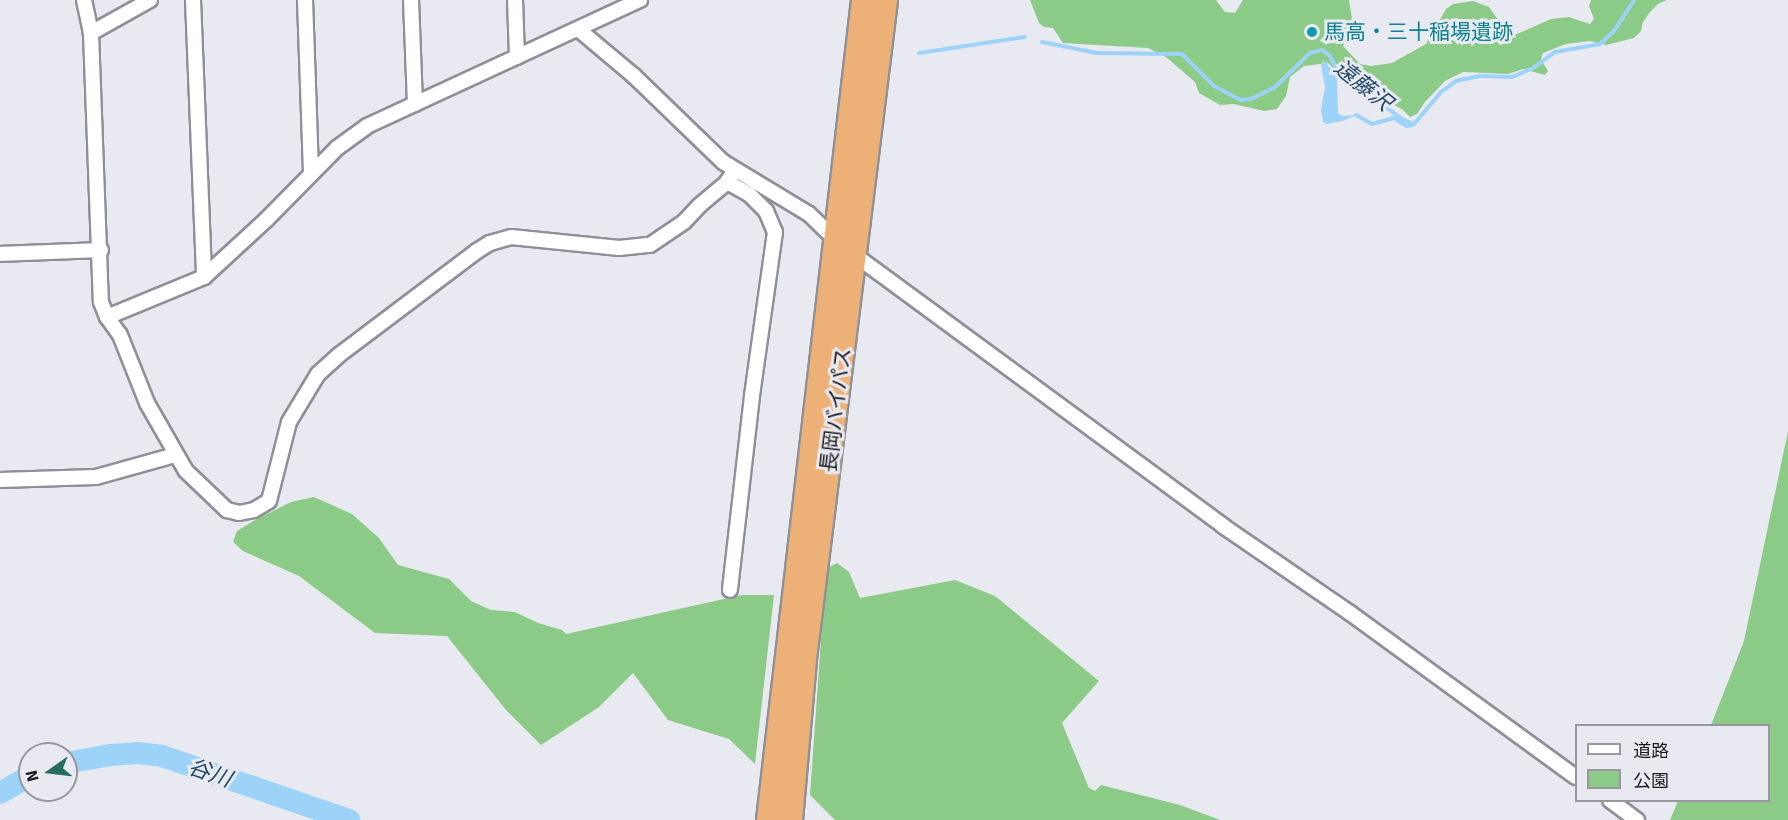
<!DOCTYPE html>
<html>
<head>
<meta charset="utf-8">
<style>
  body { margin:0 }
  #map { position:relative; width:1788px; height:820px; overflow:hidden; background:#e9eaf1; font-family:Signika,"Noto Sans JP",sans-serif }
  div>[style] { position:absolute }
  .green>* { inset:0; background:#8ccb87 }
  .water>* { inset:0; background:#9ed3f9 }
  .stream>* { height:4px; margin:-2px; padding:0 2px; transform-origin:2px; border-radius:2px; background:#9ed3f9 }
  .river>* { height:22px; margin:-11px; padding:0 11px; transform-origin:11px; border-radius:11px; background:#9ed3f9 }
  .roads { filter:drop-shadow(2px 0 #8f9097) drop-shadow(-2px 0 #8f9097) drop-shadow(0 2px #8f9097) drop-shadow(0 -2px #8f9097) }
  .street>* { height:14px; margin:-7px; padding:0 7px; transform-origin:7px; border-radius:7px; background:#fff }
  .highway>* { height:24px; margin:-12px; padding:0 12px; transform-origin:12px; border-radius:12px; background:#edb178 }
  .dots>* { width:16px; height:16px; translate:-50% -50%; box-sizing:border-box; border:3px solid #e9eaf1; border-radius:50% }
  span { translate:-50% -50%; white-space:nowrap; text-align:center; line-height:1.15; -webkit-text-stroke:6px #e9eaf1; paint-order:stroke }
  .culture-label { font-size:21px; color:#0d838f }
  .left { translate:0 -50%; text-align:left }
  .street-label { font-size:21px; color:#1b1b1e }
  .water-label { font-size:22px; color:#234b66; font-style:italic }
  .legend { position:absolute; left:1575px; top:724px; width:195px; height:78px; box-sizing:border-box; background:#e9eaf1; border:2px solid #97979d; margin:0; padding:8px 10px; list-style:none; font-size:18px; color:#1b1b1e }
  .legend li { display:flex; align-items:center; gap:12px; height:30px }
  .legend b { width:30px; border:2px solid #97979d }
  .north { position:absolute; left:18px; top:742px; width:60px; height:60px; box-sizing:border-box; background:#e9eaf1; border:2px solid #97979d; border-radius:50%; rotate:256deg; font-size:16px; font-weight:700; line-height:24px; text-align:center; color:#1b1b1e }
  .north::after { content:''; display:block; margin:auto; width:21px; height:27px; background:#276c60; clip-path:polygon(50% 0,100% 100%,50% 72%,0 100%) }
</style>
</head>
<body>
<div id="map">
  <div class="green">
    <div style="clip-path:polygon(1030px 0,1216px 0,1225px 12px,1235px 13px,1243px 0,1349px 0,1353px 25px,1343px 46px,1360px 64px,1371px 66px,1392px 63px,1426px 44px,1446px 9px,1453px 4px,1473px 1px,1489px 7px,1507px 32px,1517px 34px,1551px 19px,1569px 17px,1590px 24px,1594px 19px,1589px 6px,1591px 0,1667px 0,1658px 4px,1650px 12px,1643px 22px,1641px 31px,1634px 38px,1606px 45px,1590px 41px,1566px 44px,1543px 53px,1541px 59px,1548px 71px,1545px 75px,1523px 69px,1508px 74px,1463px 72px,1445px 81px,1425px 102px,1417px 114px,1410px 117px,1402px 109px,1390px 103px,1363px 98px,1328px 63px,1304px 66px,1290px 77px,1286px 96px,1277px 109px,1264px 111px,1234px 104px,1220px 105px,1199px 93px,1195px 82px,1166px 57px,1148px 48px,1063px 43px,1053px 28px,1044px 27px,1039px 23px)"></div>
    <div style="clip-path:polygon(1788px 431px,1788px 820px,1670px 820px,1678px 801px,1768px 800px,1768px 726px,1711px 725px,1744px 641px)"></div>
    <div style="clip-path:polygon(314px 497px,352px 514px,379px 538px,398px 565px,449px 579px,471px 601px,491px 610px,515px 612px,538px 623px,562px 630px,566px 634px,742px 595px,774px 595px,755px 764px,729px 739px,668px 720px,633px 673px,599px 707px,541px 745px,506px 710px,447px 636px,375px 633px,299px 576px,243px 551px,233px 542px,237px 531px,255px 520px,291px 502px)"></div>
    <div style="clip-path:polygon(837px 563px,849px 572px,860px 598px,955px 580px,995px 596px,1099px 681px,1062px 723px,1089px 788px,1095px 791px,1101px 785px,1180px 805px,1220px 820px,835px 820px,810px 795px,826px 569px)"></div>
  </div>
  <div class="water">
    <div style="clip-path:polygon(1323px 59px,1337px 77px,1338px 113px,1343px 116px,1356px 115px,1343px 121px,1327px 124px,1323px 122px,1321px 110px,1325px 87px,1321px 65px)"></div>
  </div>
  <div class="stream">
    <div style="left:1042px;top:42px;width:56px;rotate:11.3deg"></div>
    <div style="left:1097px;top:53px;width:85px;rotate:0.7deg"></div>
    <div style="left:1182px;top:54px;width:45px;rotate:45deg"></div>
    <div style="left:1214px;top:86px;width:30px;rotate:28deg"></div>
    <div style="left:1240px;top:100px;width:11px;rotate:-5deg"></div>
    <div style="left:1251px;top:99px;width:25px;rotate:-26deg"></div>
    <div style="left:1274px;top:88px;width:50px;rotate:-44.2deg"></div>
    <div style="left:1310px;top:53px;width:12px;rotate:-14deg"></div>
    <div style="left:1322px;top:50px;width:10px;rotate:37deg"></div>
    <div style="left:1330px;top:56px;width:9px;rotate:63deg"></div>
    <div style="left:1334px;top:64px;width:27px;rotate:45deg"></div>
    <div style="left:1353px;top:83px;width:61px;rotate:36.3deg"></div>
    <div style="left:1402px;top:119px;width:13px;rotate:23deg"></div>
    <div style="left:1414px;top:124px;width:42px;rotate:-49.8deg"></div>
    <div style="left:1441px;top:92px;width:19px;rotate:-36deg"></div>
    <div style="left:1456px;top:81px;width:25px;rotate:-12deg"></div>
    <div style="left:1480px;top:76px;width:32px;rotate:2deg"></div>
    <div style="left:1512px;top:77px;width:23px;rotate:-23deg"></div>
    <div style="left:1533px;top:68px;width:27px;rotate:-36deg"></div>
    <div style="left:1555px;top:52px;width:46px;rotate:-10.1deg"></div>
    <div style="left:1600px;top:44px;width:19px;rotate:-43deg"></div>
    <div style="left:1614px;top:31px;width:37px;rotate:-57deg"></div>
    <div style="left:919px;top:53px;width:107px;rotate:-8.6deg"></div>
    <div style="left:1356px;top:115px;width:18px;rotate:29deg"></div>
    <div style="left:1372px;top:124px;width:23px;rotate:-15deg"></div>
    <div style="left:1394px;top:118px;width:15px;rotate:32deg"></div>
    <div style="left:1407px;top:126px;width:6px;rotate:-9deg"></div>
  </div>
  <div class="river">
    <div style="left:66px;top:763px;width:46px;rotate:-10.1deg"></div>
    <div style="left:111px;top:755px;width:27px;rotate:-4deg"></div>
    <div style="left:138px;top:753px;width:24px;rotate:7deg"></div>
    <div style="left:162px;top:756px;width:198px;rotate:18.9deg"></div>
    <div style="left:0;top:793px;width:34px;rotate:-30deg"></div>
  </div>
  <div class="roads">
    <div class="street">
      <div style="left:84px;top:0;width:34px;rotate:78deg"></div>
      <div style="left:150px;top:0;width:68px;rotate:150.8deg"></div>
      <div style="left:91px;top:33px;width:269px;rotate:87.9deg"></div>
      <div style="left:101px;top:302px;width:16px;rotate:68deg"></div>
      <div style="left:107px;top:317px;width:105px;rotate:-22.4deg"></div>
      <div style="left:204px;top:277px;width:84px;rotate:-42.6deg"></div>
      <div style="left:266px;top:220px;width:101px;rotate:-45.4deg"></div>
      <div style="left:337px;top:148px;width:37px;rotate:-36deg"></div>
      <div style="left:367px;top:126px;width:301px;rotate:-24.8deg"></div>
      <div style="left:193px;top:0;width:277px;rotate:87.7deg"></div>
      <div style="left:305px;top:0;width:172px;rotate:88deg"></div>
      <div style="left:411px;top:0;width:104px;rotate:87.8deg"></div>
      <div style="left:515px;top:0;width:57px;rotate:88deg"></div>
      <div style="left:578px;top:29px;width:73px;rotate:40deg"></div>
      <div style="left:634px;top:76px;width:124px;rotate:44deg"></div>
      <div style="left:723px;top:162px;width:100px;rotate:31.2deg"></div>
      <div style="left:809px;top:214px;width:39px;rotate:44deg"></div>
      <div style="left:727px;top:182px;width:25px;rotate:29deg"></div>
      <div style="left:749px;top:194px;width:24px;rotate:45deg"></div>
      <div style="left:766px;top:211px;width:23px;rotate:67deg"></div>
      <div style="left:775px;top:232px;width:166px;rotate:98deg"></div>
      <div style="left:752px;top:396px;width:195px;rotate:96.5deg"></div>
      <div style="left:852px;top:253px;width:461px;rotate:36.3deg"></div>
      <div style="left:1223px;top:526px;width:154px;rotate:34.4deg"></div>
      <div style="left:1350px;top:613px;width:279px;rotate:36deg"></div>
      <div style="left:0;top:254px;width:101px;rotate:-2.3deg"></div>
      <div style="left:107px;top:317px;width:22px;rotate:54deg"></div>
      <div style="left:120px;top:335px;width:73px;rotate:68.3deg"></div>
      <div style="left:147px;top:403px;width:78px;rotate:60.2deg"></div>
      <div style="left:186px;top:471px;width:57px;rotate:43.6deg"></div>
      <div style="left:227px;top:510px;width:12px;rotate:14deg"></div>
      <div style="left:239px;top:513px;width:15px;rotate:-11deg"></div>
      <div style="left:254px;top:510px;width:17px;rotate:-31deg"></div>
      <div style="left:269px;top:501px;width:81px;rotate:-75.8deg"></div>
      <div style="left:289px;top:422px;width:56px;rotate:-58.9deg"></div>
      <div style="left:318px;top:374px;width:28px;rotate:-42deg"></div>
      <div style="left:339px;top:355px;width:173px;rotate:-37deg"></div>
      <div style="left:477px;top:251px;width:15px;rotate:-32deg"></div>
      <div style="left:490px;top:243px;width:22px;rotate:-16deg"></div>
      <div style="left:511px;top:237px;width:109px;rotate:5.8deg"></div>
      <div style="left:619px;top:248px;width:31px;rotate:-6deg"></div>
      <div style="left:650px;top:245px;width:41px;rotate:-34.1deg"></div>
      <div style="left:684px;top:222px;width:23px;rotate:-47deg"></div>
      <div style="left:700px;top:205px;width:35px;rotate:-40deg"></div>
      <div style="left:727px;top:182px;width:14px;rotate:-56deg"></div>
      <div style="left:0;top:480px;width:96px;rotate:-1.8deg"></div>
      <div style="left:96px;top:477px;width:82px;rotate:-15.6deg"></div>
      <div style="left:1610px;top:800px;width:34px;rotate:37deg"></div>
    </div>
    <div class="highway">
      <div style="left:769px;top:820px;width:825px;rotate:-83.39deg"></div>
      <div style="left:790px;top:820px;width:162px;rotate:-85deg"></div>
      <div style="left:804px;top:659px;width:664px;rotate:-82.99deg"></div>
    </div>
  </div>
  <div class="dots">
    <div style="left:1312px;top:32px;background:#0f9aa8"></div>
  </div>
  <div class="culture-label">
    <span class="left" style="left:1324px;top:32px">馬高・三十稲場遺跡</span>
  </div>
  <div class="street-label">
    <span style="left:836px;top:410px;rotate:-83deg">長岡バイパス</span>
  </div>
  <div class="water-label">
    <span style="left:1363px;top:85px;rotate:39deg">遠藤沢</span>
    <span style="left:210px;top:773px;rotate:19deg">谷川</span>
  </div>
  <ul class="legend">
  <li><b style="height:8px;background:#fff"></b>道路</li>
  <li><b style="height:16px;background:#8ccb87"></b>公園</li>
  </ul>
  <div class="north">N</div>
</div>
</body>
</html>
